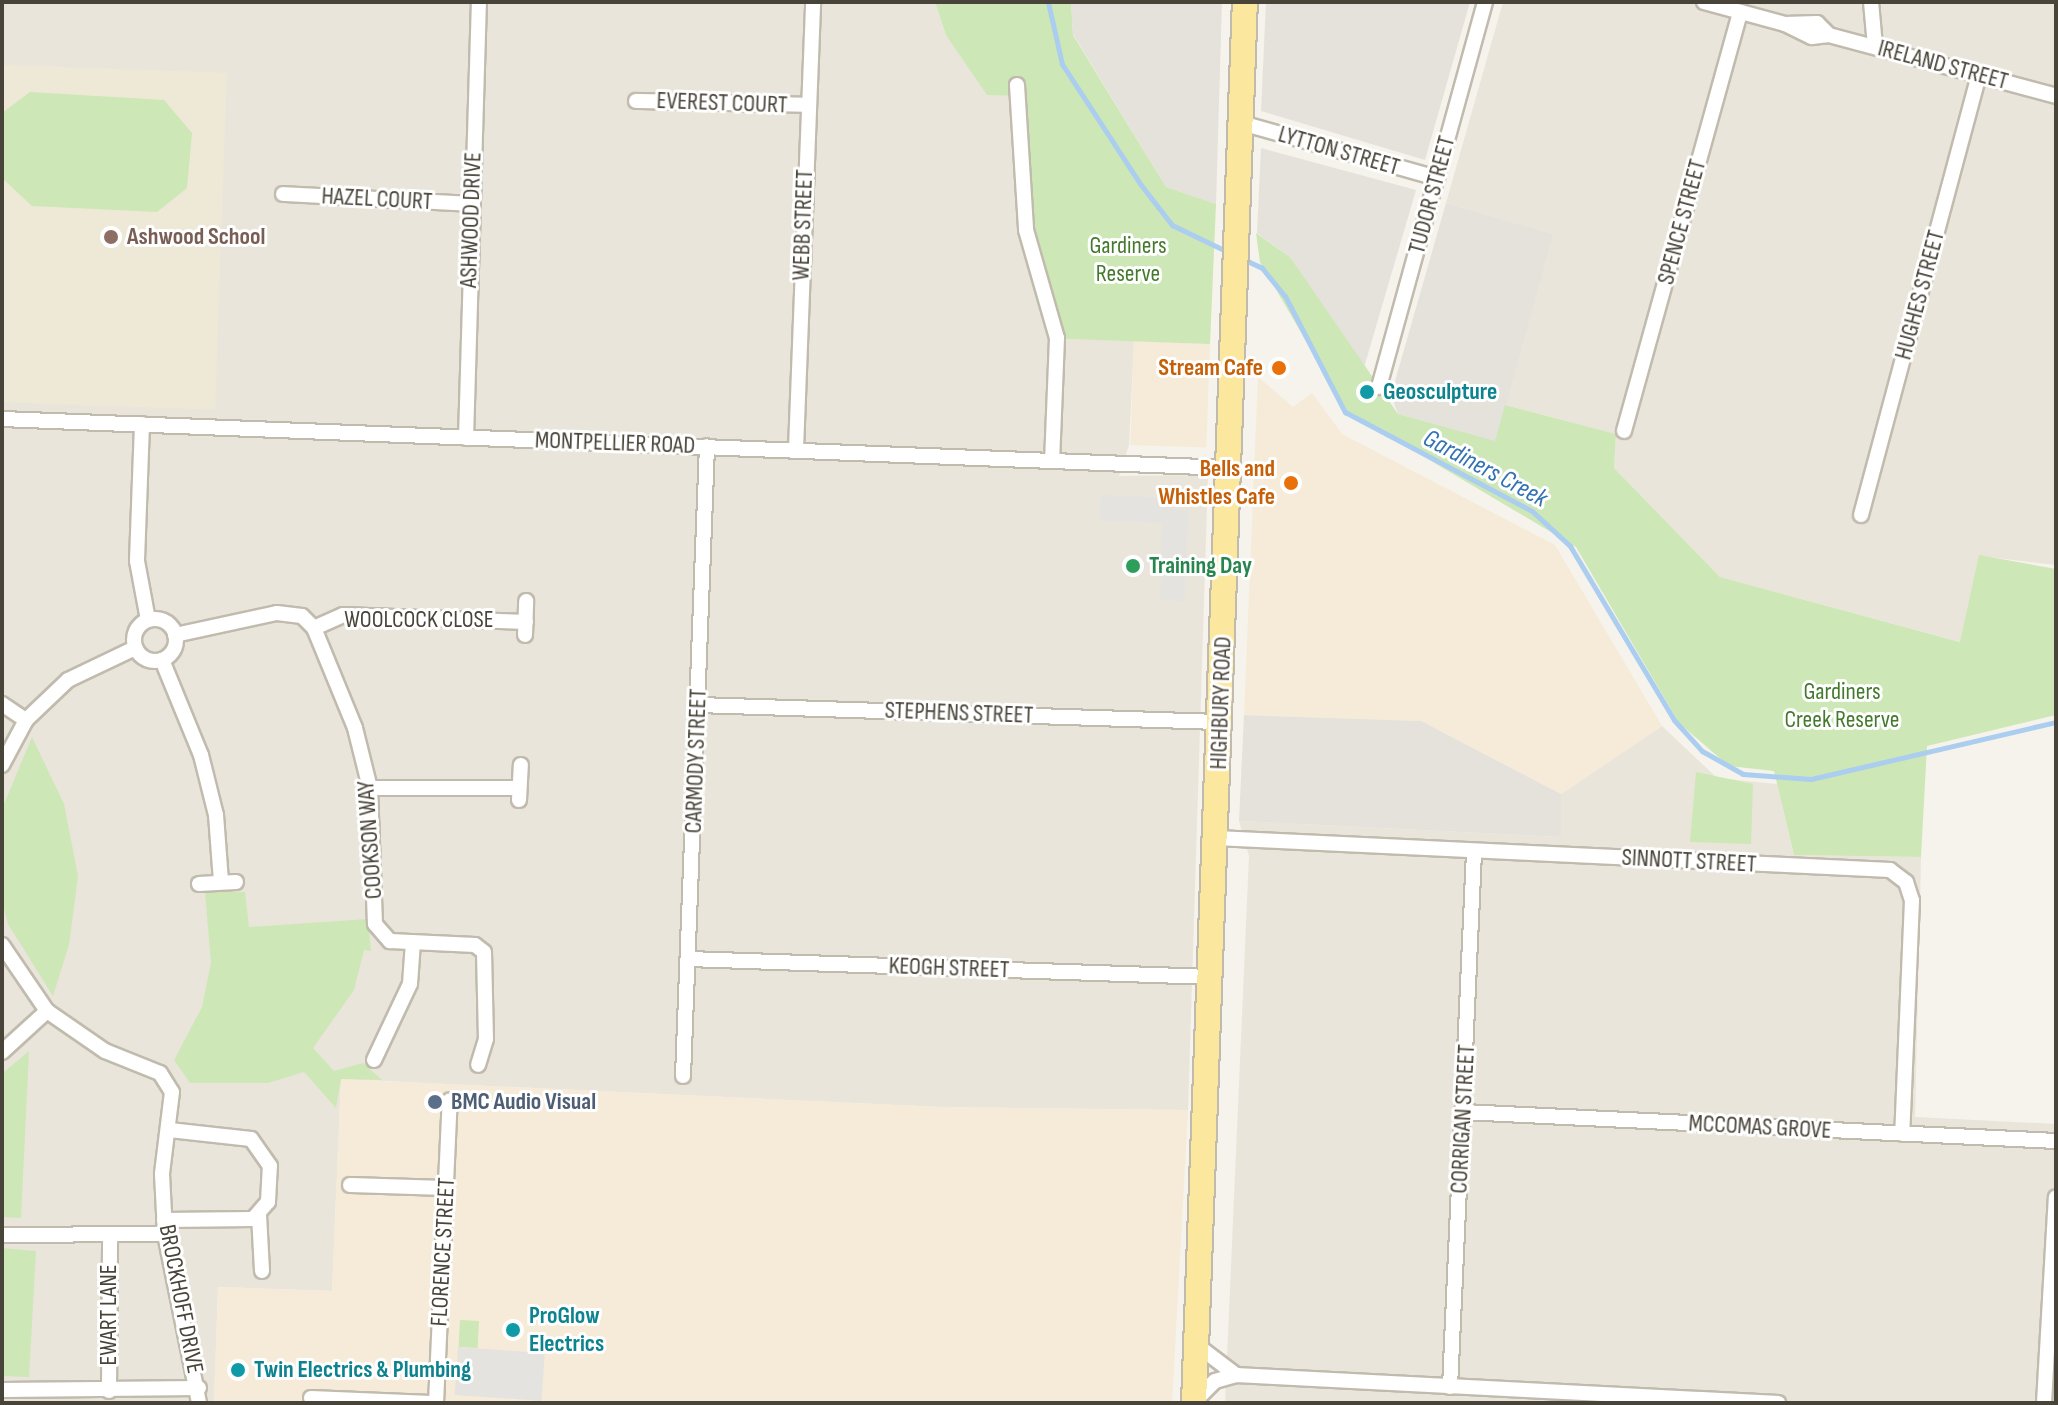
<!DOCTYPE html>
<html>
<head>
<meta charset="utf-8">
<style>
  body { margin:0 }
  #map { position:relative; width:2058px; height:1405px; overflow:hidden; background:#f5f3eb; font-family:"Sofia Sans Condensed",sans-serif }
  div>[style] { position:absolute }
  .residential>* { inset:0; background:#e9e5da }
  .commercial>* { inset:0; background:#f5ebd8; transform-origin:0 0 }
  .industrial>* { inset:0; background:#e5e2dc }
  .education>* { inset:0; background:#ede9d6; transform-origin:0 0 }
  .green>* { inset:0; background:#cde7b6; transform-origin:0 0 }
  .parking>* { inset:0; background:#e4e3df; transform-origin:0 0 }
  .stream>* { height:5px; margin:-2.5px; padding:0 2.5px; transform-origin:2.5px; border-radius:2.5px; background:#abcdef }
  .roads { filter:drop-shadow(2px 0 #c1bbae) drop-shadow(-2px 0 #c1bbae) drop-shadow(0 2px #c1bbae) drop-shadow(0 -2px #c1bbae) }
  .minor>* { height:14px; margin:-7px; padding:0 7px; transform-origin:7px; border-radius:7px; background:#fff }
  .minor>.ring { margin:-7px; padding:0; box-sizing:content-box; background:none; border:14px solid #fff; border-radius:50% }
  .primary>* { height:24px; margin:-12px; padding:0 12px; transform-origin:12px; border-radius:12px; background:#fbe89e }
  .dots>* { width:22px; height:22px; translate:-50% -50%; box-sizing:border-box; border:4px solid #fff; border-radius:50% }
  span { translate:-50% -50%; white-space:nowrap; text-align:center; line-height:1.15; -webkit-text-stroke:6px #fff; paint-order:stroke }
  .street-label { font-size:24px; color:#494439 }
  .education-label { font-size:24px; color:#785e54; font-weight:700 }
  .left { translate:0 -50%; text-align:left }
  .park-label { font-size:24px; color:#447a2d }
  .food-label { font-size:24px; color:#c56008; font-weight:700 }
  .right { translate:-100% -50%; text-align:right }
  .culture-label { font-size:24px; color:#0d838f; font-weight:700 }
  .leisure-label { font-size:24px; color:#27864d; font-weight:700 }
  .service-label { font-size:24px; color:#4e5e75; font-weight:700 }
  .water-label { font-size:26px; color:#3473b3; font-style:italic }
  .frame { position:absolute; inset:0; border:4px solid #494439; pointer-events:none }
</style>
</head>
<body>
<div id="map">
  <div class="residential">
    <div style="clip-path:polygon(2px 2px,935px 2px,946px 35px,1026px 95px,1033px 241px,1066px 339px,1134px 341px,1129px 445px,1119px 476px,1208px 475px,1188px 1110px,941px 1107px,341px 1079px,332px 1291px,218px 1287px,214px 1403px,2px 1403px)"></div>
    <div style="clip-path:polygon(1503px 2px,2056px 2px,2056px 565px,1980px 556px,1961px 642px,1720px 577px,1614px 468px,1616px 434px,1505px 405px,1552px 234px,1446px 203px)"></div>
    <div style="clip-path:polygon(1662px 726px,1717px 778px,1777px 784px,1794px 855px,1921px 857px,1915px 1117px,2056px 1124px,2056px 1403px,1225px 1403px,1249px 856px,1239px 821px,1561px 837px,1561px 794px)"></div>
  </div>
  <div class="commercial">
    <div style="left:1134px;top:341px;width:76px;height:104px;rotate:2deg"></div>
    <div style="clip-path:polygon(1258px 377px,1293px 407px,1312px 393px,1342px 434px,1555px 545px,1662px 726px,1561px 794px,1421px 721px,1244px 715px)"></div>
    <div style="clip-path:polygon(341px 1079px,941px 1107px,1188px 1110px,1172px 1403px,214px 1403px,218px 1287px,332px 1291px)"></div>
  </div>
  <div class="industrial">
    <div style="clip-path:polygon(1071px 2px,1222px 2px,1216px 204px,1166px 187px,1073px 34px)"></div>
    <div style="clip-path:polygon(1266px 2px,1470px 2px,1425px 160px,1261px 111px)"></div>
    <div style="clip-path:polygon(1261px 148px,1416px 190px,1363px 371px,1290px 257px,1257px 233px)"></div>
    <div style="clip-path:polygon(1446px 203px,1553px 234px,1496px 442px,1398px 414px,1391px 395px)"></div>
    <div style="clip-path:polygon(1244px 715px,1421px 721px,1561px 794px,1561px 837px,1239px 821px)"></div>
  </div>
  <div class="education">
    <div style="left:2px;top:65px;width:225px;height:337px;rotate:2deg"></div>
  </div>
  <div class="green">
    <div style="clip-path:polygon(935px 2px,1071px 2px,1073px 35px,1166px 187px,1216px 204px,1210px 344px,1066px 339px,1033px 241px,1026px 96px,987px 95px,946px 35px)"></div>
    <div style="clip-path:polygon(30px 92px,164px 100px,192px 133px,187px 188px,157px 212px,32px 206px,2px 178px,2px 113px)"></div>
    <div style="clip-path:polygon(1256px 233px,1290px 257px,1398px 414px,1495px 441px,1505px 405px,1616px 434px,1614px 468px,1720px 577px,1960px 642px,1979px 555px,2056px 569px,2056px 715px,1927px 746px,1921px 857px,1794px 855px,1774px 771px,1729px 766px,1679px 723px,1576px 547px,1347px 411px,1260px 262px)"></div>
    <div style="clip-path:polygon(32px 737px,64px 804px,78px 876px,69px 945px,53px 996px,8px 924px,2px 900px,2px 809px)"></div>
    <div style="clip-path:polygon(1696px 772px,1753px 784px,1751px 844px,1690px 842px)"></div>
    <div style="clip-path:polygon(205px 892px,245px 892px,249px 927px,368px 919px,371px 951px,364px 950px,354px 990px,313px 1048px,334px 1071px,363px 1063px,382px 1080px,341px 1079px,336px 1108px,304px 1072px,268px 1083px,190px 1083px,174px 1060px,202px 1007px,211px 963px)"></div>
    <div style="clip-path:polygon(29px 1051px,21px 1218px,2px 1217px,4px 1072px)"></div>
    <div style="clip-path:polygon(2px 1248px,36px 1251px,29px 1377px,2px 1376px)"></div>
    <div style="left:460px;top:1320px;width:19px;height:27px;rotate:3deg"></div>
  </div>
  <div class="parking">
    <div style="clip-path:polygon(1101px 495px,1175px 498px,1175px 510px,1188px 511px,1185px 601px,1160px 600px,1162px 523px,1100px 521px)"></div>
    <div style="left:458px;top:1347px;width:87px;height:48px;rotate:4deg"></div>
  </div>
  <div class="stream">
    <div style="left:1048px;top:2px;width:64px;rotate:77.3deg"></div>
    <div style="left:1062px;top:64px;width:145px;rotate:56.9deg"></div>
    <div style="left:1141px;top:185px;width:51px;rotate:52.2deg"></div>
    <div style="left:1172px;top:225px;width:64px;rotate:25.8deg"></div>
    <div style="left:1243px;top:259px;width:21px;rotate:25deg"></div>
    <div style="left:1262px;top:268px;width:36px;rotate:51deg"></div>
    <div style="left:1285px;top:296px;width:131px;rotate:62.7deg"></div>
    <div style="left:1345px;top:412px;width:212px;rotate:27.9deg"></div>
    <div style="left:1532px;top:511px;width:52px;rotate:42.6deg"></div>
    <div style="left:1570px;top:546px;width:203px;rotate:59.1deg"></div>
    <div style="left:1674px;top:720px;width:42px;rotate:47.9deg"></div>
    <div style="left:1702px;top:751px;width:47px;rotate:29.3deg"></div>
    <div style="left:1743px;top:774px;width:68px;rotate:4.2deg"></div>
    <div style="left:1811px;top:779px;width:252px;rotate:-13.1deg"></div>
  </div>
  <div class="roads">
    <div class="minor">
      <div style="left:1704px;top:2px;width:84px;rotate:15.2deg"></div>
      <div style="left:1785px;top:24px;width:32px;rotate:-2deg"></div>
      <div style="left:1817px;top:23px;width:17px;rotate:45deg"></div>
      <div style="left:1871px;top:2px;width:44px;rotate:84.8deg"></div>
      <div style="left:1785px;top:24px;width:30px;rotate:26deg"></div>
      <div style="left:1812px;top:37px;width:17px;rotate:-7deg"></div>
      <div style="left:1829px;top:35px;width:235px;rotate:15deg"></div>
      <div style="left:1017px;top:85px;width:145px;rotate:86.4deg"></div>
      <div style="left:1026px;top:230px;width:112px;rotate:74deg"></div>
      <div style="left:1057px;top:338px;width:122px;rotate:92.3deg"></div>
      <div style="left:636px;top:101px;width:172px;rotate:1.3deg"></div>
      <div style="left:1241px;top:123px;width:204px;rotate:15.7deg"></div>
      <div style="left:283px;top:194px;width:188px;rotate:3deg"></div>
      <div style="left:1379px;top:387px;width:399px;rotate:-74.6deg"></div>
      <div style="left:2px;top:419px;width:1227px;rotate:2.29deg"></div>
      <div style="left:142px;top:424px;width:137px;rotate:92.1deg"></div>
      <div style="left:137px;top:561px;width:60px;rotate:79.4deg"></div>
      <div style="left:1624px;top:431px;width:435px;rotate:-74.5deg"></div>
      <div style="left:466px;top:438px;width:436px;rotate:-88.3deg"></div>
      <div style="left:796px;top:449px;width:447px;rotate:-87.8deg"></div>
      <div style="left:1861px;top:515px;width:455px;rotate:-75deg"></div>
      <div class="ring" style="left:134px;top:619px;width:28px;height:28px"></div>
      <div style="left:314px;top:628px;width:32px;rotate:-24deg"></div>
      <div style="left:343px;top:615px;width:183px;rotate:2.2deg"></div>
      <div style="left:175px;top:635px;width:104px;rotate:-12.2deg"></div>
      <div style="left:277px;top:613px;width:25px;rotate:7deg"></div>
      <div style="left:302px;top:616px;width:17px;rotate:45deg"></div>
      <div style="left:314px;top:628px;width:108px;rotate:67.7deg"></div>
      <div style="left:355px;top:728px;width:62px;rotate:76deg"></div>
      <div style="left:370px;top:788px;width:136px;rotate:87.9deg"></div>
      <div style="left:375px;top:924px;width:23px;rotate:49deg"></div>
      <div style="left:390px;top:941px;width:85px;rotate:2.7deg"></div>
      <div style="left:475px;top:945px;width:11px;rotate:38deg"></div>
      <div style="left:484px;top:952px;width:87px;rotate:88.7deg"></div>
      <div style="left:486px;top:1039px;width:27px;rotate:107deg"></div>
      <div style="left:525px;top:635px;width:34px;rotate:-88deg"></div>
      <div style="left:162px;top:660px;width:103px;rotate:67.7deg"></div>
      <div style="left:201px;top:755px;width:62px;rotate:76deg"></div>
      <div style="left:216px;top:815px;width:67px;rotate:85.7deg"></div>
      <div style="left:2px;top:704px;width:29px;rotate:34deg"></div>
      <div style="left:698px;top:705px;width:522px;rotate:1.87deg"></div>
      <div style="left:2px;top:765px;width:51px;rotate:-61.9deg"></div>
      <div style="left:26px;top:720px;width:58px;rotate:-43.6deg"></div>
      <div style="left:68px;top:680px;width:74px;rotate:-25.5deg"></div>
      <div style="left:370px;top:788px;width:149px"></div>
      <div style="left:519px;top:800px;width:35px;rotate:-87deg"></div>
      <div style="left:1216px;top:838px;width:675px;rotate:2.72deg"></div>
      <div style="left:1890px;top:870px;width:20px;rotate:37deg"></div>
      <div style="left:1906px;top:882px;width:19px;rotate:72deg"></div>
      <div style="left:1912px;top:900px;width:234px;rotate:92.4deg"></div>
      <div style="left:199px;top:884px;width:37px;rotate:-3deg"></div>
      <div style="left:2px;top:945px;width:80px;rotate:55.7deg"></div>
      <div style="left:47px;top:1011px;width:70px;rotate:34.6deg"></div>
      <div style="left:105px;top:1051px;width:59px;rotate:21.8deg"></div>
      <div style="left:160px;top:1073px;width:22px;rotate:58deg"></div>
      <div style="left:172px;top:1092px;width:83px;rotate:97deg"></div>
      <div style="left:162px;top:1174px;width:60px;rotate:87.1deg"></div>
      <div style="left:165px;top:1234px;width:172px;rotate:78.6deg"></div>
      <div style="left:688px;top:959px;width:523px;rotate:1.97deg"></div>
      <div style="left:2px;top:1052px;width:61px;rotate:-42.3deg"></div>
      <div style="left:374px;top:1060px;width:84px;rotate:-64.7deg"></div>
      <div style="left:410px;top:984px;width:42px;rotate:-85.9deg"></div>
      <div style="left:683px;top:1076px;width:630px;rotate:-87.82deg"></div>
      <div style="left:1463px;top:1112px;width:594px;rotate:2.8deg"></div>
      <div style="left:350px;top:1185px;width:96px;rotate:1.8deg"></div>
      <div style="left:259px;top:1215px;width:56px;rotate:86.9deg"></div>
      <div style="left:164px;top:1220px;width:89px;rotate:-0.6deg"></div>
      <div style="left:253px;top:1219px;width:23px;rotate:-49deg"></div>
      <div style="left:268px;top:1202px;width:36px;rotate:-87deg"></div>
      <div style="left:270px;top:1166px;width:33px;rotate:-125deg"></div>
      <div style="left:251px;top:1139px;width:82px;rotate:-173.7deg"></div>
      <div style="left:2px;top:1235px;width:163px;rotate:-0.4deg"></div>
      <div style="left:1198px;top:1346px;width:48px;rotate:37.3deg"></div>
      <div style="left:1236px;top:1375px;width:543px;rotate:2.96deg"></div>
      <div style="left:1450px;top:1387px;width:536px;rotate:-87.43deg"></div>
      <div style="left:2px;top:1390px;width:197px;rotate:-0.6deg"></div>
      <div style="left:109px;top:1391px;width:152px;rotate:-89.6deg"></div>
      <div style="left:311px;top:1398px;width:120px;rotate:2.4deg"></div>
      <div style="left:1197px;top:1399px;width:25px;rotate:-45deg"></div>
      <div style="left:1215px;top:1381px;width:22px;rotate:-16deg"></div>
      <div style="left:436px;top:1403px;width:303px;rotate:-87.4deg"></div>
      <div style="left:2044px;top:1403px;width:206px;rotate:-86.7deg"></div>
    </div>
    <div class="primary">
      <div style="left:1194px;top:1403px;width:1402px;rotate:-87.92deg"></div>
    </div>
  </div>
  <div class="dots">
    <div style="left:111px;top:237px;background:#8d6e63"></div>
    <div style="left:1279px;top:368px;background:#e8710a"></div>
    <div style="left:1367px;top:392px;background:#0f9aa8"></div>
    <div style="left:1291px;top:483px;background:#e8710a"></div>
    <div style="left:1133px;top:566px;background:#2e9e5b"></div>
    <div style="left:435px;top:1102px;background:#5c6f8a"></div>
    <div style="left:513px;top:1330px;background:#0f9aa8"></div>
    <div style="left:238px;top:1370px;background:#0f9aa8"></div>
  </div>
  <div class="street-label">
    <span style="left:1943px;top:65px;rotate:15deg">IRELAND STREET</span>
    <span style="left:722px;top:103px;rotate:2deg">EVEREST COURT</span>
    <span style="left:1339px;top:151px;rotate:16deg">LYTTON STREET</span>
    <span style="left:1432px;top:195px;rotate:-75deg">TUDOR STREET</span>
    <span style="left:377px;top:199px;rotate:3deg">HAZEL COURT</span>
    <span style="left:471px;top:220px;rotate:-88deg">ASHWOOD DRIVE</span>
    <span style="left:1682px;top:222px;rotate:-75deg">SPENCE STREET</span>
    <span style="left:803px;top:225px;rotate:-88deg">WEBB STREET</span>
    <span style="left:1920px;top:295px;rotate:-75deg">HUGHES STREET</span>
    <span style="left:615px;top:443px;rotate:2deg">MONTPELLIER ROAD</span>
    <span style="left:419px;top:620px">WOOLCOCK CLOSE</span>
    <span style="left:1221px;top:703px;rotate:-88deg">HIGHBURY ROAD</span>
    <span style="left:959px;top:713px;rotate:2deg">STEPHENS STREET</span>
    <span style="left:696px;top:761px;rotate:-88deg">CARMODY STREET</span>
    <span style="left:370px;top:840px;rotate:-94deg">COOKSON WAY</span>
    <span style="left:1689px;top:861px;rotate:3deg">SINNOTT STREET</span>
    <span style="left:949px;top:968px;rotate:2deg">KEOGH STREET</span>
    <span style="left:1463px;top:1119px;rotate:-87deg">CORRIGAN STREET</span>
    <span style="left:1760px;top:1127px;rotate:3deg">MCCOMAS GROVE</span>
    <span style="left:443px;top:1252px;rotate:-87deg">FLORENCE STREET</span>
    <span style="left:181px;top:1299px;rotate:79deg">BROCKHOFF DRIVE</span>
    <span style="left:109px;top:1315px;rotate:-90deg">EWART LANE</span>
  </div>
  <div class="education-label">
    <span class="left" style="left:127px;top:237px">Ashwood School</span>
  </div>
  <div class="park-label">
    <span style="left:1128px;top:260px">Gardiners<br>Reserve</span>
    <span style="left:1842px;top:706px">Gardiners<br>Creek Reserve</span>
  </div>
  <div class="food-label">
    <span class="right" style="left:1263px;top:368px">Stream Cafe</span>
    <span class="right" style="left:1275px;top:483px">Bells and<br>Whistles Cafe</span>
  </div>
  <div class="culture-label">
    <span class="left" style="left:1383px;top:392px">Geosculpture</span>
    <span class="left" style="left:529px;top:1330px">ProGlow<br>Electrics</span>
    <span class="left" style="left:254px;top:1370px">Twin Electrics &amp; Plumbing</span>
  </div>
  <div class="leisure-label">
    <span class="left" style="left:1149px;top:566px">Training Day</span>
  </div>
  <div class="service-label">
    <span class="left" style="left:451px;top:1102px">BMC Audio Visual</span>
  </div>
  <div class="water-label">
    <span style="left:1485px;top:469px;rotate:28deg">Gardiners Creek</span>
  </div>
  <div class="frame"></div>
</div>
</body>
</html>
